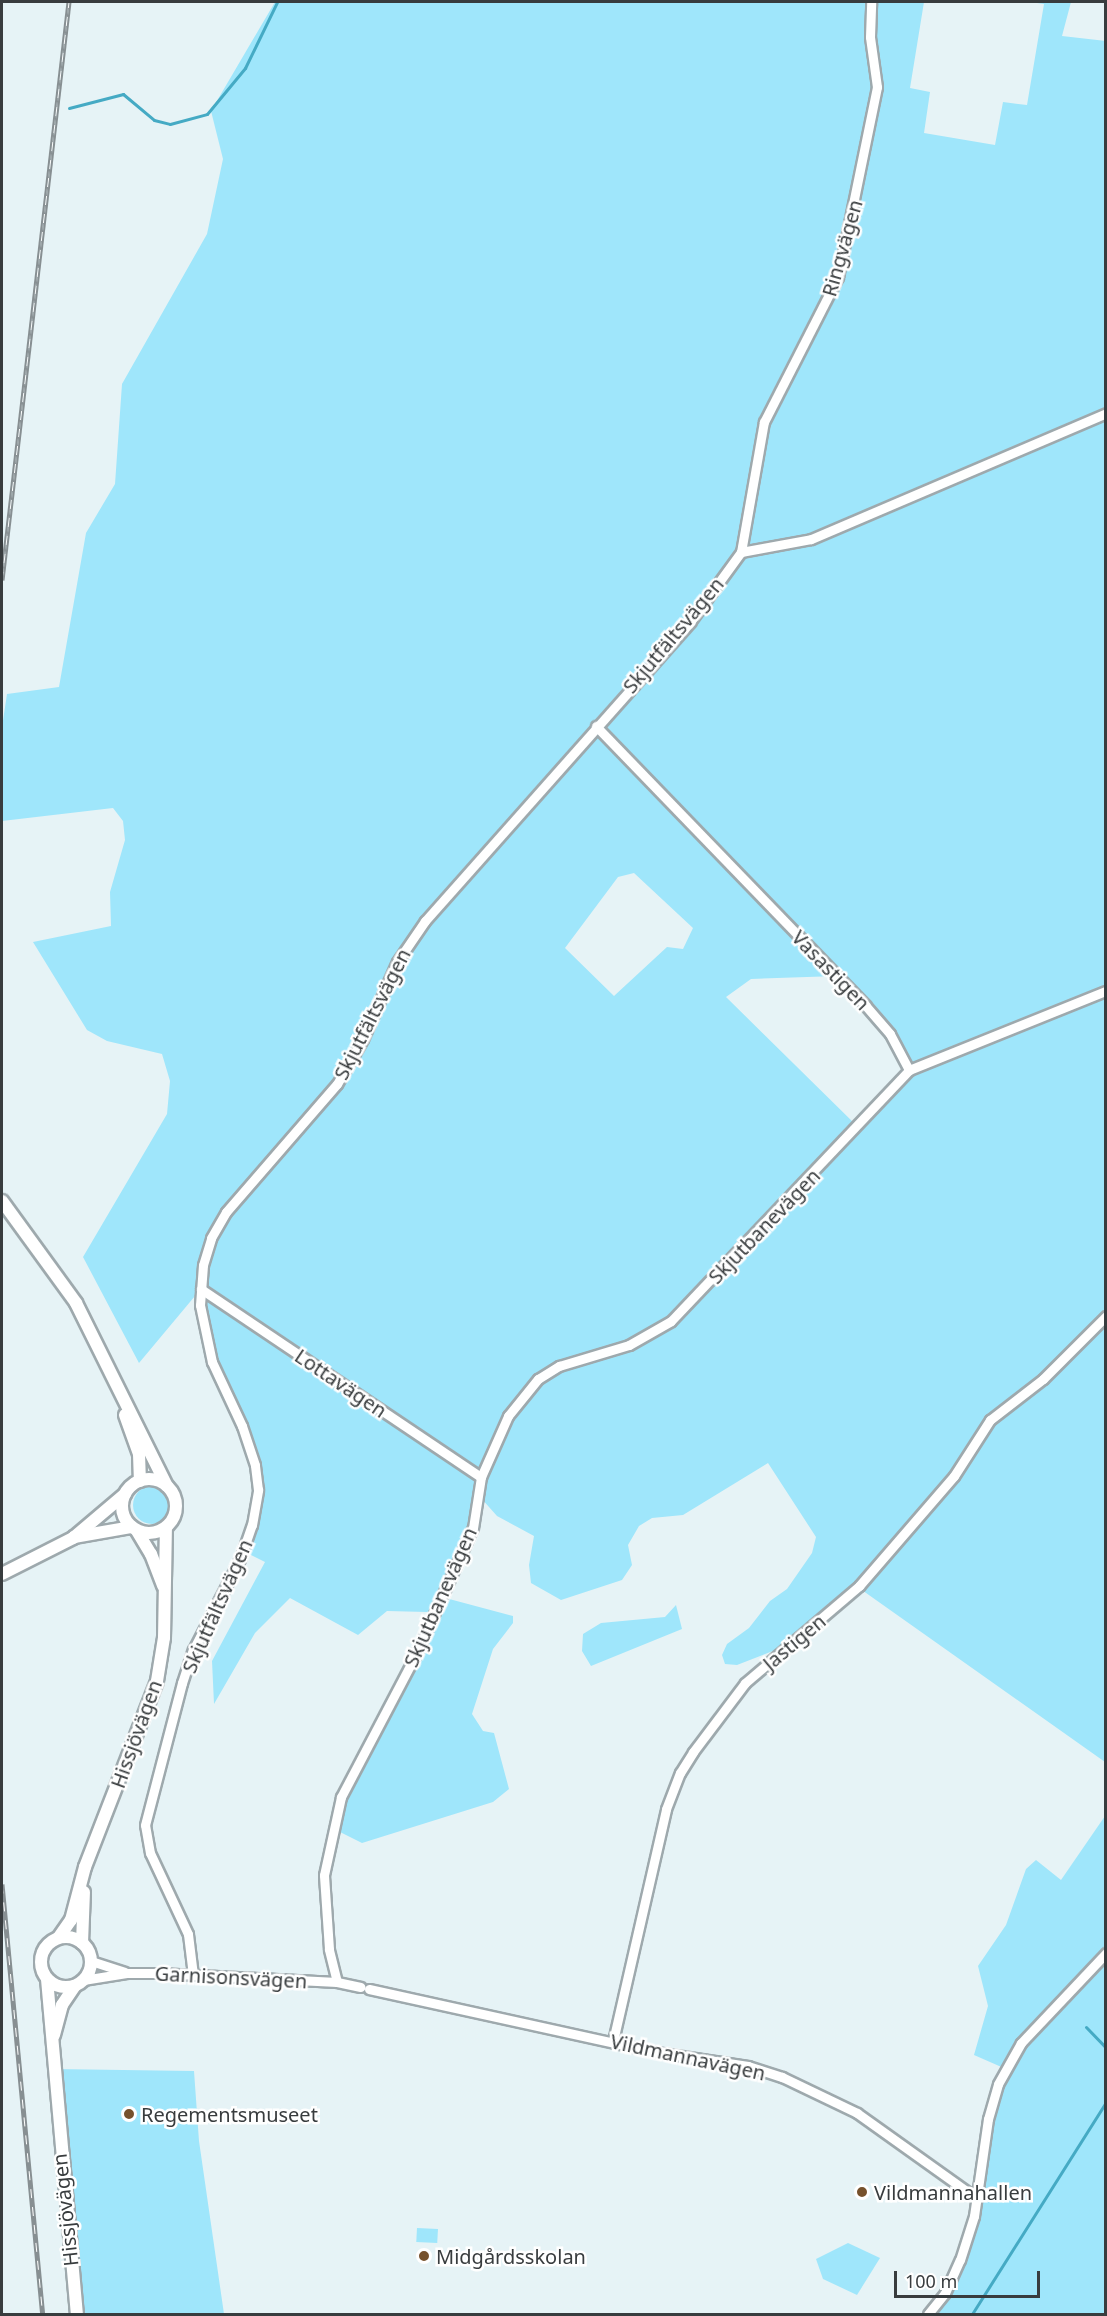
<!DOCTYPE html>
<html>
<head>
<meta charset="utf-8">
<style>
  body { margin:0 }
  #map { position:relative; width:1107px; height:2316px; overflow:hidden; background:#e6f3f6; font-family:"Noto Sans",sans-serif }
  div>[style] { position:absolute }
  .green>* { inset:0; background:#9fe6fb; transform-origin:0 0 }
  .round { border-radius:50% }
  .stream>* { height:3px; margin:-1.5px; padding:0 1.5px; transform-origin:1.5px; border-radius:1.5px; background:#45aac4 }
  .roads { filter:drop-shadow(2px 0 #9ea9ad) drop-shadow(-2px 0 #9ea9ad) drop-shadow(0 2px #9ea9ad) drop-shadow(0 -2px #9ea9ad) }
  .street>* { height:9px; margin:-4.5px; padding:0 4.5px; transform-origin:4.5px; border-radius:4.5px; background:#fff }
  .secondary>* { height:12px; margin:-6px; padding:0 6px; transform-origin:6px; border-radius:6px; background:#fff }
  .secondary>.ring { margin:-6px; padding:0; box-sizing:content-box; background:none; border:12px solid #fff; border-radius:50% }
  .rail>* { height:5px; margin-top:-2.5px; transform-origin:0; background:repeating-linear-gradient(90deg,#fff 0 9px,#878f92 0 18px); box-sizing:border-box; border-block:2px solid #878f92 }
  .dots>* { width:16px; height:16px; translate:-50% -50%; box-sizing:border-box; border:3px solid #fff; border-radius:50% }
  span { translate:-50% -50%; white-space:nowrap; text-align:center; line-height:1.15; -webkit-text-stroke:5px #fff; paint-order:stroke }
  .street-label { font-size:20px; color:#383c3e }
  .poi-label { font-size:20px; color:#383c3e }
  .left { translate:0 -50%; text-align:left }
  .frame { position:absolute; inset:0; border:3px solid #383c3e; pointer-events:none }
  .scale { position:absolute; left:894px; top:2271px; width:146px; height:27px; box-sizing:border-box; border:3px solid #383c3e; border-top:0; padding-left:8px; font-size:18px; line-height:21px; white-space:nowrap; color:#383c3e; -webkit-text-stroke:4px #fff; paint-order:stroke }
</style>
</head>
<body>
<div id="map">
  <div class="green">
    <div style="clip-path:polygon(evenodd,275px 2px,924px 2px,910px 88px,930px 92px,924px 133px,995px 145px,1003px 102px,1027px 105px,1044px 4px,1030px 2px,1071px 2px,1062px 36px,1106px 41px,1105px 1762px,859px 1588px,793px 1643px,737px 1665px,725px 1664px,722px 1655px,727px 1644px,749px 1628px,770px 1601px,787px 1589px,812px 1553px,816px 1537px,768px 1463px,683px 1515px,652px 1518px,639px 1526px,628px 1545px,632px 1565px,622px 1580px,561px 1600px,531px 1583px,529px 1565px,534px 1536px,497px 1516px,481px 1498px,473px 1528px,438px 1596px,513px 1616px,513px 1623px,493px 1649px,472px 1714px,483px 1731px,494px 1733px,509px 1789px,493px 1802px,362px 1843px,332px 1828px,341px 1797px,434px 1616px,427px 1612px,387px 1611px,358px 1635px,290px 1598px,255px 1633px,214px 1704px,212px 1661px,265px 1562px,243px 1551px,252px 1525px,255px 1465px,212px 1362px,200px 1290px,139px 1363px,83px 1257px,167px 1114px,170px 1081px,162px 1054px,107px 1041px,87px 1030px,33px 942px,111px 926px,110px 892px,125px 840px,123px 821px,113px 808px,2px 821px,2px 727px,7px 694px,59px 687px,86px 533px,115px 484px,122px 384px,207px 234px,223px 159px,211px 111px,275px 2px,634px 873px,693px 928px,683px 949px,667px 947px,614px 996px,565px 948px,618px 877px,634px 873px,275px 2px,837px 976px,890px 1034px,909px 1070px,857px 1126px,726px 997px,751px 979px,837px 976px)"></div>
    <div class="round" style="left:133px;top:1486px;width:38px;height:38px"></div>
    <div style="clip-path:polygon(676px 1605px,682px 1629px,591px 1666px,582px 1651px,583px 1634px,601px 1623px,665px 1617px)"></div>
    <div style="clip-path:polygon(1105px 1816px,1105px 2314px,928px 2314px,945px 2293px,974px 2216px,982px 2154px,1006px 2069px,974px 2055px,988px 2006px,978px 1966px,1006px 1925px,1026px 1869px,1036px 1860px,1061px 1880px)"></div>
    <div style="clip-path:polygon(52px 2069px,194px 2071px,199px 2141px,224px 2314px,77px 2314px)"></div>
    <div style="left:417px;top:2228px;width:21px;height:14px;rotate:3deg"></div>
    <div style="clip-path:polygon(848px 2243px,880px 2258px,857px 2295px,823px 2279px,816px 2259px)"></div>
  </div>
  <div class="stream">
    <div style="left:69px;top:108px;width:56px;rotate:-14.5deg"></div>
    <div style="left:123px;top:94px;width:40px;rotate:40deg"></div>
    <div style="left:154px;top:120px;width:16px;rotate:14deg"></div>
    <div style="left:170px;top:124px;width:38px;rotate:-15deg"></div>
    <div style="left:207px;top:114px;width:60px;rotate:-50.4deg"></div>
    <div style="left:245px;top:68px;width:73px;rotate:-64.1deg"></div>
    <div style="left:1086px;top:2027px;width:29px;rotate:46deg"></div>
    <div style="left:972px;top:2314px;width:251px;rotate:-57.7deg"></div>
  </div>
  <div class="roads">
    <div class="street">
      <div style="left:741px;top:552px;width:132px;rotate:-80deg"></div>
      <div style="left:764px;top:422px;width:163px;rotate:-63deg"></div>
      <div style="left:838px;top:277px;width:194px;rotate:-78.4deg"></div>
      <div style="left:877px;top:87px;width:50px;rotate:-98deg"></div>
      <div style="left:870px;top:37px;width:35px;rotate:-88deg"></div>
      <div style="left:596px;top:726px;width:388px;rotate:46deg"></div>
      <div style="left:865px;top:1005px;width:38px;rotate:49deg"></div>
      <div style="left:890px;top:1034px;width:41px;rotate:62.2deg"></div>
      <div style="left:909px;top:1070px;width:212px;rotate:-21.9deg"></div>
      <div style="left:201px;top:1289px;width:337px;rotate:33.9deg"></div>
      <div style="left:91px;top:1961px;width:35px;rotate:18deg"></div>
      <div style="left:193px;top:1975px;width:41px;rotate:-97deg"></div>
      <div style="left:188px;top:1934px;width:89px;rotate:-115.1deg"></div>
      <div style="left:150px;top:1853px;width:28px;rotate:-100deg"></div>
      <div style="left:145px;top:1825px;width:147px;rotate:-75.4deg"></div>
      <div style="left:182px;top:1683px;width:35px;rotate:-72deg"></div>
      <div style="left:193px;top:1650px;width:102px;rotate:-62.7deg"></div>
      <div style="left:240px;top:1559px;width:36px;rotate:-71deg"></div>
      <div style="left:252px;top:1525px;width:36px;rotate:-80deg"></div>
      <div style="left:258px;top:1490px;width:25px;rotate:-97deg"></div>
      <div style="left:255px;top:1465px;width:41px;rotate:-108.4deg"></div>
      <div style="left:242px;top:1426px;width:71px;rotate:-115.1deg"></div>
      <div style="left:212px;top:1362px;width:58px;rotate:-101.9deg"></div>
      <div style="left:200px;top:1305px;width:40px;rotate:-85.7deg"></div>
      <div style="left:203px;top:1265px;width:28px;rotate:-73deg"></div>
      <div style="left:211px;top:1238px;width:30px;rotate:-60deg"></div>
      <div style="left:226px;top:1212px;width:169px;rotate:-49.1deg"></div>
      <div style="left:337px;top:1084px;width:52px;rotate:-60deg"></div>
      <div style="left:363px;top:1039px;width:84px;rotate:-66.2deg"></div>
      <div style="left:397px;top:962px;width:50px;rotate:-55.7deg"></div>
      <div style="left:425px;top:921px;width:400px;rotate:-48.4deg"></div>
      <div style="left:690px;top:622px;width:87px;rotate:-53.9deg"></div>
      <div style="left:741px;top:552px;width:71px;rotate:-10.5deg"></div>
      <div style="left:811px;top:539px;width:321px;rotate:-23.1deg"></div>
      <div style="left:83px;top:1980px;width:44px;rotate:-9.2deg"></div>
      <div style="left:126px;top:1973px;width:33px"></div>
      <div style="left:159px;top:1973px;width:178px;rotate:2.9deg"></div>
      <div style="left:337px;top:1982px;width:24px;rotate:12deg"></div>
      <div style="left:337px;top:1982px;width:34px;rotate:-104deg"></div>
      <div style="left:329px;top:1949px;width:74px;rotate:-93.9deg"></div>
      <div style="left:324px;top:1875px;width:80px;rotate:-77.7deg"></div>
      <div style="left:341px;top:1797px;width:161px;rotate:-62.3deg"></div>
      <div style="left:416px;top:1654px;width:138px;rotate:-65.7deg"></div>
      <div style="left:473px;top:1528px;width:52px;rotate:-81.1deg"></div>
      <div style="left:481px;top:1477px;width:67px;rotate:-66.1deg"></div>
      <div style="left:508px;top:1416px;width:48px;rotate:-51deg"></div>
      <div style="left:538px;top:1379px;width:25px;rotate:-32deg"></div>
      <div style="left:559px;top:1366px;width:73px;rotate:-16.7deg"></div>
      <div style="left:629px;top:1345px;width:48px;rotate:-29.7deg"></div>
      <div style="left:671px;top:1321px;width:346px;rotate:-46.5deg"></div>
      <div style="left:369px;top:1989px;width:294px;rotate:12.4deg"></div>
      <div style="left:656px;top:2052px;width:93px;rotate:8.7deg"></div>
      <div style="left:748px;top:2066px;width:36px;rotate:18deg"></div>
      <div style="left:782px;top:2077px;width:83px;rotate:25.6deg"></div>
      <div style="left:857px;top:2113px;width:146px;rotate:35.5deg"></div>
      <div style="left:613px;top:2041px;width:238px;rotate:-77.1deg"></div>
      <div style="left:666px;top:1809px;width:39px;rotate:-69deg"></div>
      <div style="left:680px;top:1773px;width:25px;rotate:-58deg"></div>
      <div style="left:693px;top:1752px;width:86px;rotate:-53deg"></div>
      <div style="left:745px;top:1683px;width:150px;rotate:-40.4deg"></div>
      <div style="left:859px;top:1586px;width:145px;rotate:-49.2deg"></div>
      <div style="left:954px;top:1476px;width:67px;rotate:-57.3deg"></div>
      <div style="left:990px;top:1420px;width:67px;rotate:-37.7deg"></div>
      <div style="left:1043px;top:1379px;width:89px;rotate:-45deg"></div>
      <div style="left:928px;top:2314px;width:27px;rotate:-51deg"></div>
      <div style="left:945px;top:2293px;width:36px;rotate:-66deg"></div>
      <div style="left:960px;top:2260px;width:46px;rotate:-72.3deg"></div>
      <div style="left:974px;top:2216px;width:98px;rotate:-81.8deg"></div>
      <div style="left:988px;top:2119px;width:36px;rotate:-74deg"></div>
      <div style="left:998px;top:2084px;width:47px;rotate:-60.7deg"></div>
      <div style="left:1021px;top:2043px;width:124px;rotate:-46.6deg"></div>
    </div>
    <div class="secondary">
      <div style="left:2px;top:1201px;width:126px;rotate:54deg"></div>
      <div style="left:76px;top:1303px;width:204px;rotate:63.6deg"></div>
      <div style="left:125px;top:1415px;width:41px;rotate:70.3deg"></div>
      <div style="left:139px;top:1454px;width:27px;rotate:88deg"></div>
      <div class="ring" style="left:122px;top:1479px;width:42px;height:42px"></div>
      <div style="left:137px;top:1531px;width:27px;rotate:59deg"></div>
      <div style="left:151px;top:1554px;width:34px;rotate:69deg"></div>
      <div style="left:74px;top:1537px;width:59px;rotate:-9.8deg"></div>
      <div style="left:2px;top:1574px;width:80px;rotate:-26.9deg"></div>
      <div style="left:73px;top:1538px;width:68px;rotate:-40.2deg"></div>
      <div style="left:59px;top:1937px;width:21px;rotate:-55deg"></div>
      <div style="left:71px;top:1920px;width:55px;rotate:-75.2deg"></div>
      <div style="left:85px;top:1867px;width:199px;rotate:-68.8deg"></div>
      <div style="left:157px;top:1681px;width:44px;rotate:-80.8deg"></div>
      <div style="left:164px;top:1638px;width:110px;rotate:-89deg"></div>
      <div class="ring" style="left:41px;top:1937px;width:38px;height:38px"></div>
      <div style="left:82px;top:1943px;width:51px;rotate:-87.8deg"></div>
      <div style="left:47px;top:1979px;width:336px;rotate:84.9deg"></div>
      <div style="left:54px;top:2035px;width:31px;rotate:-75deg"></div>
      <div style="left:62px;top:2005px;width:23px;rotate:-56deg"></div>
    </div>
  </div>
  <div class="rail">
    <div style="left:2px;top:580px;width:582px;rotate:-83.39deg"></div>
    <div style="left:2px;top:1884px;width:432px;rotate:84.6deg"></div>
  </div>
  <div class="dots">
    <div style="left:129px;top:2114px;background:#76512c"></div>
    <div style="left:862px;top:2192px;background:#76512c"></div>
    <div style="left:424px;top:2256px;background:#76512c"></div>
  </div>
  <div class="street-label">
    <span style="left:842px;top:248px;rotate:-74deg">Ringvägen</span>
    <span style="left:673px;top:635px;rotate:-50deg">Skjutfältsvägen</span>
    <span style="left:831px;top:970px;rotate:46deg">Vasastigen</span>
    <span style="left:372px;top:1014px;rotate:-63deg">Skjutfältsvägen</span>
    <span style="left:764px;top:1226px;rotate:-46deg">Skjutbanevägen</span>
    <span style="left:341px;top:1383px;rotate:34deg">Lottavägen</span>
    <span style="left:440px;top:1597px;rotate:-66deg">Skjutbanevägen</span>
    <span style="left:217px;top:1606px;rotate:-66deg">Skjutfältsvägen</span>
    <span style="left:794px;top:1642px;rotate:-40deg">Jastigen</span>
    <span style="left:136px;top:1734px;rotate:-70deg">Hissjövägen</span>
    <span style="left:231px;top:1977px;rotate:3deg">Garnisonsvägen</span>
    <span style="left:688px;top:2057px;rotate:12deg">Vildmannavägen</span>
    <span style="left:65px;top:2210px;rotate:-96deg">Hissjövägen</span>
  </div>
  <div class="poi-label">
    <span class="left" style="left:141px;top:2114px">Regementsmuseet</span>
    <span class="left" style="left:874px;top:2192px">Vildmannahallen</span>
    <span class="left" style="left:436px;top:2256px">Midgårdsskolan</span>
  </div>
  <div class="frame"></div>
  <div class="scale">100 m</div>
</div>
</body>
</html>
